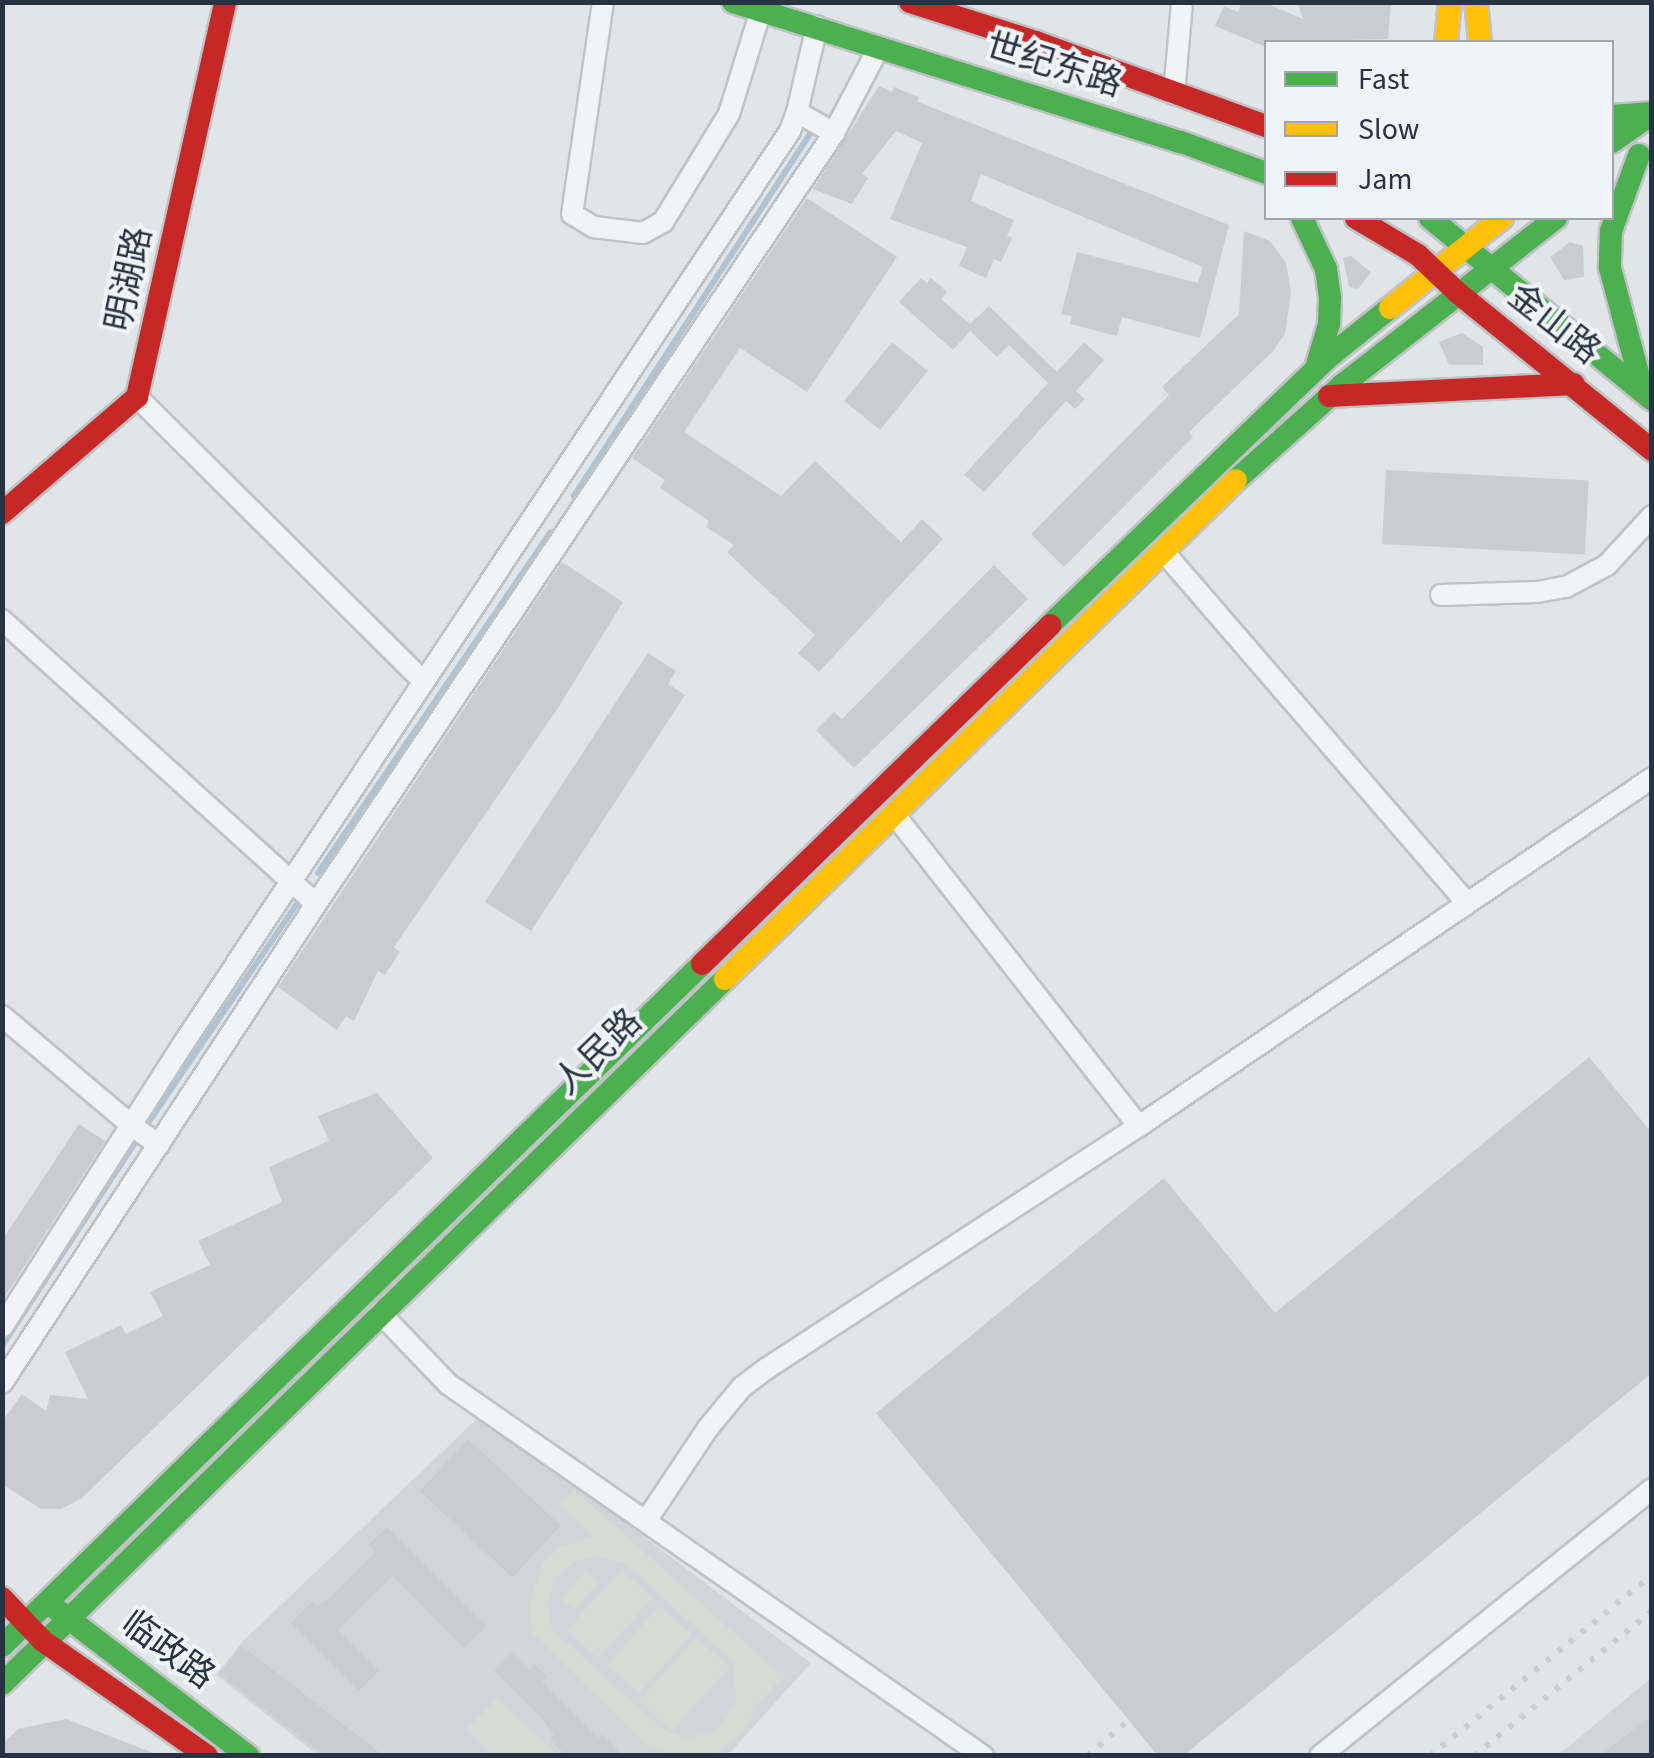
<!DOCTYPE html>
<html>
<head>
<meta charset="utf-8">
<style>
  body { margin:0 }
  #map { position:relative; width:1654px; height:1758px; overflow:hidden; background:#e2e5e8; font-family:"Source Sans 3","Noto Sans SC",sans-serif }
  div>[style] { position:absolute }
  .built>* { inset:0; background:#d0d5db }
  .green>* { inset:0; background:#d3dcd2; transform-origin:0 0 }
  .stream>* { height:6px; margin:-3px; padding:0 3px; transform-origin:3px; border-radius:3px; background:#afc3d4 }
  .building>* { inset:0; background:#cacdd0; transform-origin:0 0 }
  .roads { filter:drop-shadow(2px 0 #c0c3c6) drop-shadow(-2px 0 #c0c3c6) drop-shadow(0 2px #c0c3c6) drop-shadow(0 -2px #c0c3c6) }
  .street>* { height:20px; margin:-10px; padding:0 10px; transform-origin:10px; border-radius:10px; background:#f2f3f4 }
  .fast>* { height:22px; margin:-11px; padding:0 11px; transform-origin:11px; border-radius:11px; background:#4caf50 }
  .slow>* { height:22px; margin:-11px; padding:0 11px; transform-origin:11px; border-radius:11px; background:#ffc107 }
  .jam>* { height:22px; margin:-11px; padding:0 11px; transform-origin:11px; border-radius:11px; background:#c62828 }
  .rail>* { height:6px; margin-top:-3px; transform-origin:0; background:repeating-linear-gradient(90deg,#cbcdcf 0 5px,transparent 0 15px) }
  span { translate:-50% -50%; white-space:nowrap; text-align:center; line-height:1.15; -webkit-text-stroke:8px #f0f3f7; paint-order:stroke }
  .street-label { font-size:35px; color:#273342 }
  .frame { position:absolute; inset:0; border:5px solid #273342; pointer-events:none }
  .legend { position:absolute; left:1264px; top:40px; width:350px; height:180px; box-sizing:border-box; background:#f0f3f7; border:2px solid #a0a6af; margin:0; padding:12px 18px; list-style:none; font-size:30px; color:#273342 }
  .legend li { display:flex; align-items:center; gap:20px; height:50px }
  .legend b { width:50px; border:2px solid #a0a6af }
</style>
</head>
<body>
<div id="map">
  <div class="built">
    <div style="clip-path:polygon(482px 1414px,811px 1663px,727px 1756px,318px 1755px,216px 1675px,243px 1641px)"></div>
    <div style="clip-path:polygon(1651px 1678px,1651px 1755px,1558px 1755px)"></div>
  </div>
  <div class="green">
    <div style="clip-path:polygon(evenodd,574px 1489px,783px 1677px,758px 1703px,744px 1732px,718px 1752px,672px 1755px,645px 1744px,532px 1632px,529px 1603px,543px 1563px,560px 1547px,593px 1537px,559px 1504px,574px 1489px,593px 1556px,625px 1563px,733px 1661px,736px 1699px,724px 1722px,712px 1732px,688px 1738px,665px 1731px,551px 1629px,548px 1602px,556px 1578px,573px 1563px,593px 1556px)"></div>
    <div style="left:586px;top:1570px;width:17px;height:38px;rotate:40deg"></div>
    <div style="left:621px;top:1570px;width:42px;height:81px;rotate:42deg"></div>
    <div style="left:659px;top:1606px;width:43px;height:79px;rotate:41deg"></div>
    <div style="left:696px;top:1637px;width:45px;height:86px;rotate:42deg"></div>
    <div style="clip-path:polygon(498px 1698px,556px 1754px,554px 1755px,493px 1755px,466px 1730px)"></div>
  </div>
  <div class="stream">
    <div style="left:574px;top:496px;width:436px;rotate:-56.9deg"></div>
    <div style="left:318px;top:873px;width:412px;rotate:-55.7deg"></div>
    <div style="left:150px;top:1120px;width:265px;rotate:-55.8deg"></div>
    <div style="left:2px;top:1346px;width:250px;rotate:-56.8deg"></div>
  </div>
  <div class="building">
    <div style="clip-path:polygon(1242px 2px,1263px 2px,1303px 19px,1297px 2px,1391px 2px,1388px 39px,1266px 42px,1266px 47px,1215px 26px,1224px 6px,1238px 12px)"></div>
    <div style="clip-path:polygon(879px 86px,892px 92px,894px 87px,919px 97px,918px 102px,1229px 225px,1200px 338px,1122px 317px,1117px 336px,1070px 324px,1072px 316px,1061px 314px,1077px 252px,1198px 283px,1203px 267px,981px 174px,971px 201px,1014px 220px,1007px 236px,1012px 238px,1001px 262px,994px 259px,986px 278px,959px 266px,967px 247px,890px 219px,922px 143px,896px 131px,862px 174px,868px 178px,852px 204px,813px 189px)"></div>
    <div style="clip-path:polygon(807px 198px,897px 257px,807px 392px,740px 348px,684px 432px,781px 496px,815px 461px,901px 542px,922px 519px,943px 539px,819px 672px,798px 653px,815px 635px,727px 552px,734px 545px,706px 527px,709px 521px,660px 488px,665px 480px,632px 458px)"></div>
    <div style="clip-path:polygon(1244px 231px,1270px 241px,1286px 263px,1291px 293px,1285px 334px,1273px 351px,1189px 432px,1193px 437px,1064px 567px,1031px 534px,1169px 395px,1162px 387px,1239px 314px)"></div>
    <div style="clip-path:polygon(1570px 242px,1583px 246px,1584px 277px,1564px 280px,1550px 257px)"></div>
    <div style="clip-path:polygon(1351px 256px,1371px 272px,1358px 289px,1349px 287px,1343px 258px)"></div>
    <div style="clip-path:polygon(921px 278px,927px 283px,931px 278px,947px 292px,941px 299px,970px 324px,989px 306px,1057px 372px,1084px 342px,1104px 360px,1076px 391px,1085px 399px,1075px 409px,1066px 401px,984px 492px,964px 475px,1048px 383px,1009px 345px,997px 357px,970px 331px,953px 350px,899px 302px)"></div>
    <div style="clip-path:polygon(1462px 333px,1483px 347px,1483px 365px,1449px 365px,1439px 342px)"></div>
    <div style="left:892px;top:342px;width:46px;height:76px;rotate:39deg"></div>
    <div style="left:1386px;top:470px;width:203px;height:74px;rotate:3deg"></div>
    <div style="clip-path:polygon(562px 562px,623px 602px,558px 708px,394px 947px,400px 952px,385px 975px,378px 971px,354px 1021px,346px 1016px,337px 1030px,278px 987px)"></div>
    <div style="clip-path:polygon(994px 565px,1028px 599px,854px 768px,816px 730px,834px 712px,842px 719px)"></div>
    <div style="clip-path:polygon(648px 653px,676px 671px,668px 684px,685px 695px,531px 931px,485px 902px)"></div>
    <div style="clip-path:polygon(1589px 1057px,1652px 1133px,1652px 1373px,1183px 1756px,1158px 1756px,876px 1413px,1164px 1178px,1275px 1313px)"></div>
    <div style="clip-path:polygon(377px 1093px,433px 1158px,81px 1499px,61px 1509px,41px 1509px,2px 1484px,2px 1422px,22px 1394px,46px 1411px,50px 1395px,88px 1399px,65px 1352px,121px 1325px,126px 1334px,163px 1316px,150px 1292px,210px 1265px,198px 1241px,282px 1202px,269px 1167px,329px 1141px,318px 1116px)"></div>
    <div style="clip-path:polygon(79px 1124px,105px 1141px,2px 1301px,2px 1240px)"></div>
    <div style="left:468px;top:1439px;width:127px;height:71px;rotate:43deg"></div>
    <div style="clip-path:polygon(387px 1527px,487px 1626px,464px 1648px,393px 1576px,338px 1630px,379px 1671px,359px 1691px,291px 1623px,312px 1602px,317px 1606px,326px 1601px,375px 1552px,368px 1545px)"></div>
    <div style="clip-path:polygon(241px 1645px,384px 1756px,325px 1756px,219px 1674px)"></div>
    <div style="clip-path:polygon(512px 1653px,529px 1670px,534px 1664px,547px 1677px,542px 1682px,598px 1738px,602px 1734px,623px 1756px,566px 1756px,550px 1739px,554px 1734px,544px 1721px,494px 1671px)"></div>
    <div style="clip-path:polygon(1652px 1715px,1652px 1756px,1600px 1756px)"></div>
    <div style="clip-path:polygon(66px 1719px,156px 1754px,156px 1756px,2px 1756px,2px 1745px,18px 1729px)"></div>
  </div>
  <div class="roads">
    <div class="street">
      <div style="left:603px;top:2px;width:214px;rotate:98.3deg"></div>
      <div style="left:572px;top:214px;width:26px;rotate:31deg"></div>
      <div style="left:594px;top:227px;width:49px;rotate:7deg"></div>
      <div style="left:643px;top:233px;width:23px;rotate:-29deg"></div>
      <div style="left:663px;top:222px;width:127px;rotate:-58.6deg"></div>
      <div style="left:729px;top:114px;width:109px;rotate:-72.9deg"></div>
      <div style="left:1174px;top:94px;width:92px;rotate:-85deg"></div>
      <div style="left:797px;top:112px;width:88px;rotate:-76.9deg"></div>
      <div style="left:137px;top:397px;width:404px;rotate:44.8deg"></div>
      <div style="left:1163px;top:551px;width:465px;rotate:49.2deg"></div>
      <div style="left:1441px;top:595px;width:96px;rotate:-1.8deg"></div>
      <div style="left:1537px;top:592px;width:29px;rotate:-10deg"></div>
      <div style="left:1566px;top:587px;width:47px;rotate:-28.2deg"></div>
      <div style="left:1607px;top:565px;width:67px;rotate:-47.4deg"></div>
      <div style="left:2px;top:620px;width:423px;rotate:42.1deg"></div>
      <div style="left:894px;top:814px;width:397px;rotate:51.9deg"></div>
      <div style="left:2px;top:1016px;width:170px;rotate:40.2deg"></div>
      <div style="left:132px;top:1126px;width:33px;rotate:35deg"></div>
      <div style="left:380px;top:1313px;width:98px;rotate:46.2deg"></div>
      <div style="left:448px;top:1384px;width:652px;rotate:34.81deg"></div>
      <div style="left:2px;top:1327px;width:340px;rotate:-57.4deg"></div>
      <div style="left:185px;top:1041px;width:1093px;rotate:-56.38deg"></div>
      <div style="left:790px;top:131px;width:20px;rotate:-70deg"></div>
      <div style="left:797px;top:112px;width:43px;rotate:29.6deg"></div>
      <div style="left:834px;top:133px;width:97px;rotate:-62.4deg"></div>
      <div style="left:2px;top:1383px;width:573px;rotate:-56.75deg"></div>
      <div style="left:316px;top:904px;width:929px;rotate:-56.1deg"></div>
      <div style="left:646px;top:1521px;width:112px;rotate:-56.3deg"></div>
      <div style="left:708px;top:1428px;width:53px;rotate:-50.3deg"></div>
      <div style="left:742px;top:1387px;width:30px;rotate:-37deg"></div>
      <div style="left:766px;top:1369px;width:445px;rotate:-33.1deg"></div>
      <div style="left:1139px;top:1126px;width:620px;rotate:-34.15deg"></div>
      <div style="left:1320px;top:1756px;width:426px;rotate:-38.8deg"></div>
    </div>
    <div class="fast">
      <div style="left:733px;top:2px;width:469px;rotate:17.4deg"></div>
      <div style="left:1181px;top:142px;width:90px;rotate:20deg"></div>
      <div style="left:1612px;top:116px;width:40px;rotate:-4.3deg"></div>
      <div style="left:1612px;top:142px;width:49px;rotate:-35deg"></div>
      <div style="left:1639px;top:155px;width:81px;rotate:110.2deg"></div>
      <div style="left:1611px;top:231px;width:37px;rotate:92deg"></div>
      <div style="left:1610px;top:268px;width:128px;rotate:75.1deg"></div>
      <div style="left:1302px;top:218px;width:56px;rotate:64.8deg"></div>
      <div style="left:1326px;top:269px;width:28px;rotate:82deg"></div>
      <div style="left:1330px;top:297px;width:27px;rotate:92deg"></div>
      <div style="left:1329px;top:324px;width:46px;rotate:106.5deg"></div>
      <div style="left:1430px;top:218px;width:287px;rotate:39.3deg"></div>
      <div style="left:1236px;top:480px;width:141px;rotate:-41.8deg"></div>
      <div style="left:1341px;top:386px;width:273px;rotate:-38deg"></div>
      <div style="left:1050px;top:625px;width:382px;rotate:-43.9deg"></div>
      <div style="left:1325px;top:360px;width:83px;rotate:-38.7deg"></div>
      <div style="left:52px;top:1606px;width:247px;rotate:37.4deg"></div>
      <div style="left:2px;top:1646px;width:977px;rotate:-44.25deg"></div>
      <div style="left:2px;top:1684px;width:1010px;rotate:-44.28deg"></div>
    </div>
    <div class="slow">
      <div style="left:1476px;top:2px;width:40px;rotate:84.3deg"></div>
      <div style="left:1446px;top:42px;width:40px;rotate:-84.3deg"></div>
      <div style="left:1390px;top:308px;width:144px;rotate:-38.8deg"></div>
      <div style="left:725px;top:979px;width:714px;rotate:-44.32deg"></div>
    </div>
    <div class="jam">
      <div style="left:910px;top:2px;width:132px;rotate:17.6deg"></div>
      <div style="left:1036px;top:42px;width:245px;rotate:20.1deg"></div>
      <div style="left:1356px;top:218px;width:72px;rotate:30.8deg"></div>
      <div style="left:1418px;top:255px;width:55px;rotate:43.5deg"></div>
      <div style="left:1458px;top:293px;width:250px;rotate:39deg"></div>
      <div style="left:1329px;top:396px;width:245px;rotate:-2.8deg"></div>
      <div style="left:2px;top:513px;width:178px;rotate:-40.7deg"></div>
      <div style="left:137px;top:397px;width:405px;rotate:-77.4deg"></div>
      <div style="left:702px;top:964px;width:486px;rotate:-44.2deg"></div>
      <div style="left:2px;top:1598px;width:59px;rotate:46.4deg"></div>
      <div style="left:43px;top:1641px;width:200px;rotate:35deg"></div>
    </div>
  </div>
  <div class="rail">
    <div style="left:1087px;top:1756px;width:412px;rotate:-40.6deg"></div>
    <div style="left:1400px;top:1488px;width:324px;rotate:-39deg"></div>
    <div style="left:1430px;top:1756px;width:286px;rotate:-39.2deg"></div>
    <div style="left:1474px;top:1756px;width:230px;rotate:-39.2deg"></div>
  </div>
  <div class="street-label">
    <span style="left:1054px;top:65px;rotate:17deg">世纪东路</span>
    <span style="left:129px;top:279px;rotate:-78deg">明湖路</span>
    <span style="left:1554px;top:324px;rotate:38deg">金山路</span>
    <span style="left:598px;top:1052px;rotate:-44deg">人民路</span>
    <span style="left:168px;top:1650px;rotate:36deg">临政路</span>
  </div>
  <div class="frame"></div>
  <ul class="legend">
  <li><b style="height:12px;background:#4caf50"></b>Fast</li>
  <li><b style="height:12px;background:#ffc107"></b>Slow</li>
  <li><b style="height:12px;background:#c62828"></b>Jam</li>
  </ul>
</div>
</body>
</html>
